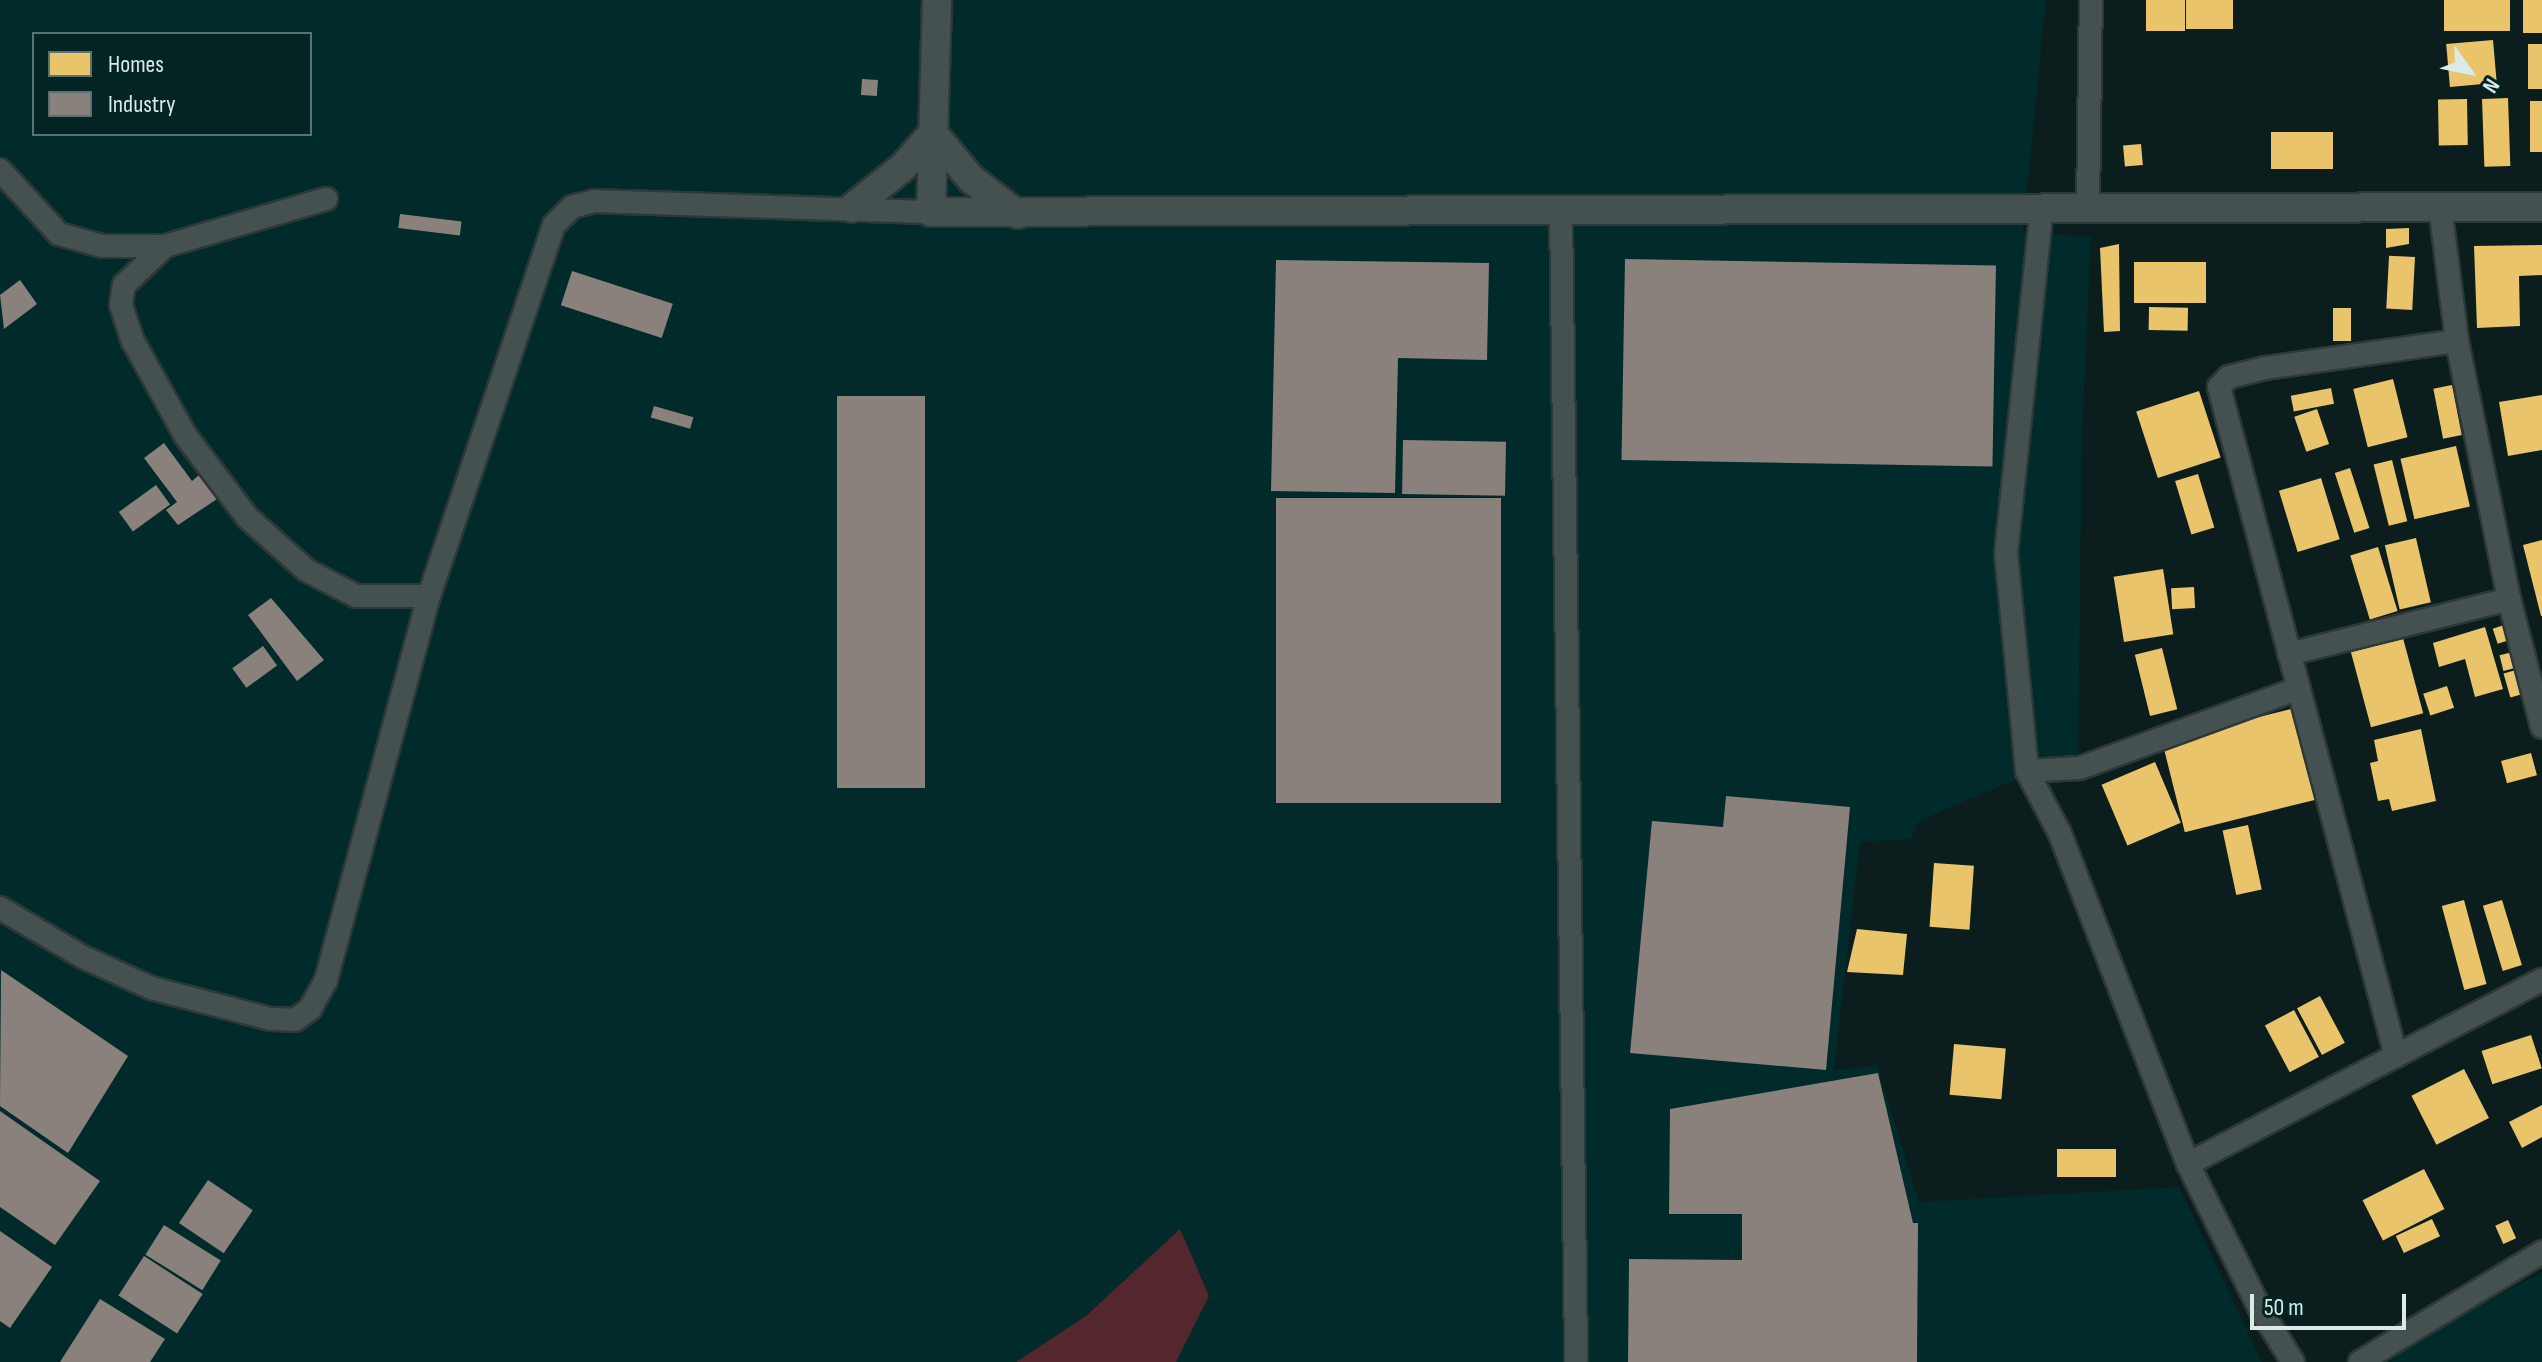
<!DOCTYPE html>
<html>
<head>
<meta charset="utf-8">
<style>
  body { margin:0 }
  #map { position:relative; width:2542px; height:1362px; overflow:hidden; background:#0b1d1c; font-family:"Sofia Sans Condensed",sans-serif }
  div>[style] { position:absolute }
  .built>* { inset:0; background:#012b2a }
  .green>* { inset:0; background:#54272f }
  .homes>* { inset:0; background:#e9c46a; transform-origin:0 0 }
  .industry>* { inset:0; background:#8a817c; transform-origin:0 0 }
  .roads { filter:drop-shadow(2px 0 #2d3838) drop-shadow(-2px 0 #2d3838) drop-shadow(0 2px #2d3838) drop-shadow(0 -2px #2d3838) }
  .minor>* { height:22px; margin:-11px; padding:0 11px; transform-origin:11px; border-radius:11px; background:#455151 }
  .tertiary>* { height:28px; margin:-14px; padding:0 14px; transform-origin:14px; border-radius:14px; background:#455151 }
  span { translate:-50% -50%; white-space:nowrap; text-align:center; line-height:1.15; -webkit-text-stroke:8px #042423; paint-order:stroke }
  .legend { position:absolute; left:32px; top:32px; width:280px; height:104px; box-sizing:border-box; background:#042423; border:2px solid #597372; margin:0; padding:10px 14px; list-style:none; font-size:24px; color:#d9eae9 }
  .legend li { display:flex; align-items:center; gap:16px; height:40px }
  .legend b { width:40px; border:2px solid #597372 }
  .north { position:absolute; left:2430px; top:32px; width:80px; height:80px; -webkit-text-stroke:6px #042423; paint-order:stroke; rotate:123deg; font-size:22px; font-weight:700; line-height:32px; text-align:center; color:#d9eae9 }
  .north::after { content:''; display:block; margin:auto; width:28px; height:36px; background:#d9eae9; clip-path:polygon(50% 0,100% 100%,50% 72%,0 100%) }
  .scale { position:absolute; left:2250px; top:1294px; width:156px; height:36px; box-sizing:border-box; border:4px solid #d9eae9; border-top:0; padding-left:10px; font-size:24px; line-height:28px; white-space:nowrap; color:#d9eae9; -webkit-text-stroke:6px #042423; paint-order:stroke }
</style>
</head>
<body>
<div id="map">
  <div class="built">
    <div style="clip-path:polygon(evenodd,0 0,2046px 0,2023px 232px,2091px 237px,2082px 437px,2078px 753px,1919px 821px,1911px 839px,1860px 842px,1834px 1070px,1877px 1066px,1919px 1202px,2179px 1187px,2262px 1362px,0 1362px,0 0,34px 34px,310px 34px,310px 134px,34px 134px,34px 34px)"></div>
    <div style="clip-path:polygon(2542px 1272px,2542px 1362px,2389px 1362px,2420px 1338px)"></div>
  </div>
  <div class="green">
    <div style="clip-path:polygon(1180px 1229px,1209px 1296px,1176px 1362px,1016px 1362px,1086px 1316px)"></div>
  </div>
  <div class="homes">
    <div style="left:2146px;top:0;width:39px;height:31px"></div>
    <div style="left:2186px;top:0;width:47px;height:29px"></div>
    <div style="left:2444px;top:0;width:66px;height:31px"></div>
    <div style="left:2523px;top:0;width:19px;height:33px"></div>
    <div style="left:2493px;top:40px;width:43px;height:47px;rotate:85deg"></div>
    <div style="left:2528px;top:44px;width:14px;height:45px"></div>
    <div style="left:2508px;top:98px;width:68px;height:26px;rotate:88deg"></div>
    <div style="left:2467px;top:99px;width:46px;height:29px;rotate:89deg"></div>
    <div style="left:2530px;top:101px;width:12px;height:51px"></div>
    <div style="left:2333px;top:132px;width:37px;height:62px;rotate:90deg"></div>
    <div style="left:2141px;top:144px;width:21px;height:18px;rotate:85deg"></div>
    <div style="clip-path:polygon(2409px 228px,2409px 244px,2386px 248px,2386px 229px)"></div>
    <div style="clip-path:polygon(2119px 244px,2120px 331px,2104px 332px,2100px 248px)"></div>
    <div style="clip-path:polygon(2542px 245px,2542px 275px,2519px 276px,2520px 326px,2477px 328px,2474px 246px)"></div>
    <div style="left:2415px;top:257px;width:53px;height:26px;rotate:93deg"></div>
    <div style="left:2134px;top:262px;width:72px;height:41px"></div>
    <div style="left:2149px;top:307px;width:39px;height:23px;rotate:1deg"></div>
    <div style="left:2333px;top:308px;width:18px;height:33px"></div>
    <div style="left:2393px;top:379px;width:60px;height:41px;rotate:76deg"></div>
    <div style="left:2452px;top:385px;width:51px;height:19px;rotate:79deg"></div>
    <div style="left:2331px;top:388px;width:16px;height:41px;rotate:79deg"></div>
    <div style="left:2199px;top:391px;width:70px;height:66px;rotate:72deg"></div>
    <div style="clip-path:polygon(2542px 395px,2542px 450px,2508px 456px,2499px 402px)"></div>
    <div style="left:2317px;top:409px;width:37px;height:24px;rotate:71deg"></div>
    <div style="left:2456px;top:446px;width:62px;height:57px;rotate:77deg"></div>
    <div style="left:2392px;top:460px;width:63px;height:19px;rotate:76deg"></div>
    <div style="left:2350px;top:468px;width:63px;height:16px;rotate:72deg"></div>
    <div style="left:2198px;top:474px;width:56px;height:24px;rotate:73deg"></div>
    <div style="left:2321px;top:478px;width:64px;height:44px;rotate:73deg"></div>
    <div style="left:2416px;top:538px;width:66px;height:32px;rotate:77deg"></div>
    <div style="clip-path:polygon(2542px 540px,2542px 616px,2541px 616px,2523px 545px)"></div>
    <div style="left:2378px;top:547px;width:67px;height:29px;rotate:73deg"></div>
    <div style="left:2163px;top:569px;width:66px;height:50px;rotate:81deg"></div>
    <div style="left:2194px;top:587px;width:21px;height:23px;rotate:87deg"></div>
    <div style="left:2507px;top:624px;width:16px;height:15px;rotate:72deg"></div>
    <div style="clip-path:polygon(2485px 627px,2503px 689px,2475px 697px,2465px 659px,2439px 667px,2433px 643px)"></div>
    <div style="left:2403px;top:638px;width:78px;height:54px;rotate:75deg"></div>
    <div style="left:2162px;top:648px;width:63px;height:28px;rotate:76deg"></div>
    <div style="left:2517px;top:651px;width:16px;height:18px;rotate:76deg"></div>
    <div style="left:2516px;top:670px;width:25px;height:13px;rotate:74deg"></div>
    <div style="left:2447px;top:686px;width:23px;height:25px;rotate:72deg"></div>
    <div style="left:2295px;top:708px;width:94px;height:137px;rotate:76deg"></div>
    <div style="clip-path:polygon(2421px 729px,2436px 801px,2392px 811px,2389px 799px,2378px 801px,2370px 763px,2378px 761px,2374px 740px)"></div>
    <div style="left:2531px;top:753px;width:23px;height:31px;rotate:75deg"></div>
    <div style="left:2155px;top:762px;width:66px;height:58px;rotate:67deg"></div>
    <div style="left:2248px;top:825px;width:66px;height:26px;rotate:78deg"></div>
    <div style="left:1934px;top:863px;width:40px;height:64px;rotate:4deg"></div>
    <div style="left:2464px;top:900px;width:87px;height:23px;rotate:75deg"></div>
    <div style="left:2502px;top:900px;width:68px;height:20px;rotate:73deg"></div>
    <div style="clip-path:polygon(1857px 929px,1907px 934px,1903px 975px,1847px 972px)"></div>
    <div style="left:2320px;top:996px;width:53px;height:26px;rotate:62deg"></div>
    <div style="left:2294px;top:1010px;width:53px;height:33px;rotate:62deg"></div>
    <div style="left:2531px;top:1035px;width:35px;height:52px;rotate:72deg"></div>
    <div style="left:1954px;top:1044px;width:52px;height:51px;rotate:5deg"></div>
    <div style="left:2464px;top:1069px;width:55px;height:59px;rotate:63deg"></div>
    <div style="clip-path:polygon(2542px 1105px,2542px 1137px,2522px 1148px,2509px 1122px)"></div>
    <div style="left:2116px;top:1149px;width:28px;height:59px;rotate:90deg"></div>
    <div style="left:2424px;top:1169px;width:45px;height:69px;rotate:63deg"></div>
    <div style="left:2432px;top:1219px;width:19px;height:40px;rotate:65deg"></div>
    <div style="left:2508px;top:1220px;width:20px;height:14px;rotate:66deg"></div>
  </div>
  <div class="industry">
    <div style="left:862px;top:79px;width:16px;height:16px;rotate:4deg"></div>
    <div style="left:400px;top:214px;width:62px;height:14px;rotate:7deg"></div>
    <div style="left:1625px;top:259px;width:371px;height:201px;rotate:1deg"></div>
    <div style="clip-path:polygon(1276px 260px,1489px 263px,1487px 360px,1398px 358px,1395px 493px,1271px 491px)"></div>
    <div style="left:572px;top:271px;width:106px;height:36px;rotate:18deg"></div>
    <div style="clip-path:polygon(20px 280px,37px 304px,4px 329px,0 295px)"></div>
    <div style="left:837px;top:396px;width:88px;height:392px"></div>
    <div style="left:654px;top:406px;width:41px;height:12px;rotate:16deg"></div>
    <div style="left:1403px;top:440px;width:103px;height:54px;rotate:1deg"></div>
    <div style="clip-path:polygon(164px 443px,192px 481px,199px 475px,217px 499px,178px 525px,166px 510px,177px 502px,144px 458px)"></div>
    <div style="left:156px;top:485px;width:24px;height:46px;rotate:54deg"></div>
    <div style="left:1501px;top:498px;width:305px;height:225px;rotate:90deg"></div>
    <div style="clip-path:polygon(271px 598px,324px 660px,297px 681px,248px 615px)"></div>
    <div style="left:263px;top:646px;width:24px;height:38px;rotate:54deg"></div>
    <div style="clip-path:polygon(1726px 796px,1850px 807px,1826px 1070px,1630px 1053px,1652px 821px,1723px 827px)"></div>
    <div style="clip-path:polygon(1px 970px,128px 1056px,68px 1153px,0 1106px)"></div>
    <div style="clip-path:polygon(1878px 1073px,1913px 1223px,1918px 1223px,1917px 1362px,1628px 1362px,1629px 1259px,1742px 1260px,1742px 1214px,1669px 1214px,1670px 1109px)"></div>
    <div style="clip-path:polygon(0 1111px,100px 1181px,55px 1245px,0 1207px)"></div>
    <div style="left:208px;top:1180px;width:54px;height:52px;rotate:34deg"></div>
    <div style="left:164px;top:1225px;width:67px;height:35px;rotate:32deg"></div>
    <div style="clip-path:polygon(0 1231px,52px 1267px,10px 1328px,0 1321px)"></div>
    <div style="left:144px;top:1256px;width:70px;height:47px;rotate:33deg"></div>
    <div style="clip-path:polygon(100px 1299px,165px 1339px,150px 1362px,60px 1362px)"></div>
  </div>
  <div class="roads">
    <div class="minor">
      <div style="left:0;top:170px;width:87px;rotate:47.3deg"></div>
      <div style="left:59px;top:234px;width:45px;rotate:15.6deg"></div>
      <div style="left:102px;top:246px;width:63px"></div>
      <div style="left:165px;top:246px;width:168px;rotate:-16.3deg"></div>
      <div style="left:2088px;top:207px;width:207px;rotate:-89.2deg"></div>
      <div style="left:1561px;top:209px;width:1153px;rotate:89.25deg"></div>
      <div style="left:165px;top:246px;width:57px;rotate:136.4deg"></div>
      <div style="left:124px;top:285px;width:20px;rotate:99deg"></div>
      <div style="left:121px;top:305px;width:38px;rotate:72deg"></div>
      <div style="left:133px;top:341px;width:107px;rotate:61deg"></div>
      <div style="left:185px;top:435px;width:103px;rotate:52.9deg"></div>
      <div style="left:247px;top:517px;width:79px;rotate:41.9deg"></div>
      <div style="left:306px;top:570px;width:56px;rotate:27.5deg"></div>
      <div style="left:356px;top:596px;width:73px"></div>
      <div style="left:2509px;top:599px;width:132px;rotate:75.5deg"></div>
      <div style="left:2289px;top:654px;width:227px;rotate:-14deg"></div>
      <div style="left:2509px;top:599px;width:263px;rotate:-101.4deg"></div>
      <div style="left:2457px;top:341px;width:136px;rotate:-97.2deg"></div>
      <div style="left:2027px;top:771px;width:218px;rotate:-95.5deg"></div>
      <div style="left:2006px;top:554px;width:350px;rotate:-84.1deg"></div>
      <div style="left:0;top:908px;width:96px;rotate:30.6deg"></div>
      <div style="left:83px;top:957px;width:75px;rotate:24.5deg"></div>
      <div style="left:151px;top:988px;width:124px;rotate:14.5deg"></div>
      <div style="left:271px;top:1019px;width:24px;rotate:2deg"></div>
      <div style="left:295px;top:1020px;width:19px;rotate:-36deg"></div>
      <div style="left:310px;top:1009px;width:33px;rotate:-61deg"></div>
      <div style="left:326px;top:980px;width:398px;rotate:-75deg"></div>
      <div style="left:429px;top:596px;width:391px;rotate:-71.4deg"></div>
      <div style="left:554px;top:225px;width:25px;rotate:-45deg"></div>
      <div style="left:572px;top:207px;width:23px;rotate:-15deg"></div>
      <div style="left:594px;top:201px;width:337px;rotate:1.9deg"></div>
      <div style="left:2396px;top:1056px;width:692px;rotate:-104.82deg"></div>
      <div style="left:2219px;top:387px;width:14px;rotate:-45deg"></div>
      <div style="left:2229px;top:377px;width:37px;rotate:-14deg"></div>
      <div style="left:2265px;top:368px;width:194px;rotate:-8deg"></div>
      <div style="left:2188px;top:1164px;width:399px;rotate:-27.5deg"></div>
      <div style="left:2293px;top:1362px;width:60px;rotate:-122.1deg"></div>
      <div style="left:2261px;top:1311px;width:164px;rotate:-116.4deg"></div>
      <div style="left:2188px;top:1164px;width:356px;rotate:-111.2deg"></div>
      <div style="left:2059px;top:832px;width:69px;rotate:-117.7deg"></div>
      <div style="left:2027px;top:771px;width:53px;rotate:-3.2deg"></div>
      <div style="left:2080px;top:768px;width:231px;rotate:-20deg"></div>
      <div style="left:2360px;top:1362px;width:213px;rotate:-31.1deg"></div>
    </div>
    <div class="tertiary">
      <div style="left:937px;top:0;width:212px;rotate:91.6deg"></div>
      <div style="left:931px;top:212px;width:1611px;rotate:-0.18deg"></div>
      <div style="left:852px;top:208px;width:65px;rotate:-38.8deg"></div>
      <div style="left:903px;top:167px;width:45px;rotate:-48.6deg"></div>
      <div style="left:933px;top:133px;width:60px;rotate:50.4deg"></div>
      <div style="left:971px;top:179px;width:58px;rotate:37.3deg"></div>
    </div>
  </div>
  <ul class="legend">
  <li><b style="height:22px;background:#e9c46a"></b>Homes</li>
  <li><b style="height:22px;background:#8a817c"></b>Industry</li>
  </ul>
  <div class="north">N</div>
  <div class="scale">50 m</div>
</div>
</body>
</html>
